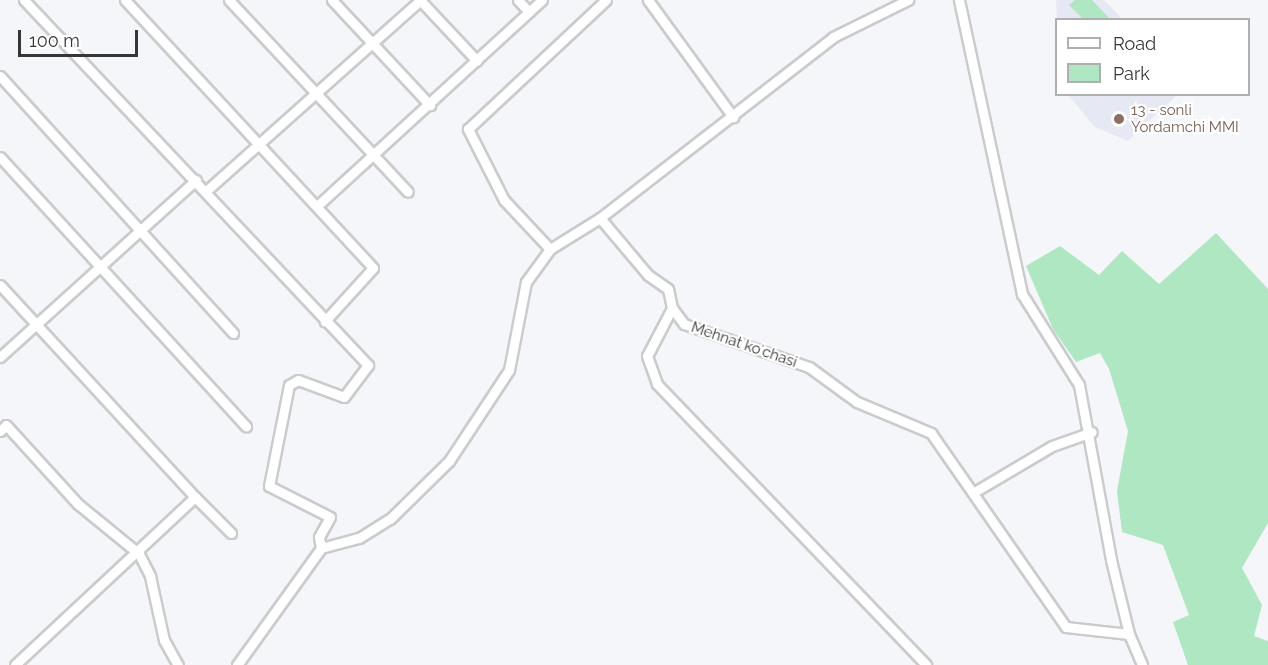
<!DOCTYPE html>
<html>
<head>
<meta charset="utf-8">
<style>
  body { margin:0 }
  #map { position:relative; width:1268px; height:665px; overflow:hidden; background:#f5f6f9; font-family:Raleway,sans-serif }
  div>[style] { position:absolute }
  .built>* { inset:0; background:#e6e9f3 }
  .green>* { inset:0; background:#afe7c2 }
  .roads { filter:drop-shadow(2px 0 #cacbcd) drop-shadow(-2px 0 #cacbcd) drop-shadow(0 2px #cacbcd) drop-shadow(0 -2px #cacbcd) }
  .minor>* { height:9px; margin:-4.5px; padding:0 4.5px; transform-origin:4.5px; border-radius:4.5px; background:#fff }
  .dots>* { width:16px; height:16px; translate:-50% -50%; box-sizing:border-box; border:3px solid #fff; border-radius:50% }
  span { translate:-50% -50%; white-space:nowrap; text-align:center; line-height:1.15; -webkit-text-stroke:4.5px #fff; paint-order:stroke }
  .education-label { font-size:15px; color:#785e54 }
  .left { translate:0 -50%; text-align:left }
  .street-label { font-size:15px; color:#363638 }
  .legend { position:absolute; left:1055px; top:18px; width:195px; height:78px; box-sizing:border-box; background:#fff; border:2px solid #afafaf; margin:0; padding:8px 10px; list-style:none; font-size:18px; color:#363638 }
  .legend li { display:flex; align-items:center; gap:12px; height:30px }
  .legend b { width:30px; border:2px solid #afafaf }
  .scale { position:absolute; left:18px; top:30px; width:120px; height:27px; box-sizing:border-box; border:3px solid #363638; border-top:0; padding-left:8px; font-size:18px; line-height:21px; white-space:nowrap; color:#363638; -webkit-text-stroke:4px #fff; paint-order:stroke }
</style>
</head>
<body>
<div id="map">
  <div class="built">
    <div style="clip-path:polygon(1056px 0,1104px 0,1122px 19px,1057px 19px)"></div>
    <div style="clip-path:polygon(1068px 95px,1177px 95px,1128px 141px,1095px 127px)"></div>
  </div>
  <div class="green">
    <div style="clip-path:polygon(1075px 0,1092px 0,1110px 19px,1083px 19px,1069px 5px)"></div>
    <div style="clip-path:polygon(1216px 233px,1268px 289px,1268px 523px,1242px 568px,1262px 605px,1254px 636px,1268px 641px,1268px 665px,1188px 665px,1173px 622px,1189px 615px,1163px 545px,1122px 532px,1117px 491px,1128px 431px,1109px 369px,1100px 353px,1076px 362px,1053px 329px,1026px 266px,1060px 246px,1099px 275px,1122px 251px,1159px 284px)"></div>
  </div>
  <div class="roads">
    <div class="minor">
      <div style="left:24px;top:0;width:502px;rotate:46.7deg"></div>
      <div style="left:368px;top:365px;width:40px;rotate:127deg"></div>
      <div style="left:344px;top:397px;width:49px;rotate:-159.7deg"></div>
      <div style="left:298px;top:380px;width:10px;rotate:151deg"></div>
      <div style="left:289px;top:385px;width:103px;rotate:101.2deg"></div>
      <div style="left:269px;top:486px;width:68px;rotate:26.9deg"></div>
      <div style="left:330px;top:517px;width:23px;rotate:119deg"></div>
      <div style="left:319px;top:537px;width:11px;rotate:80deg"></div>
      <div style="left:125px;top:0;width:365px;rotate:47.2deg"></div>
      <div style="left:373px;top:268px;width:72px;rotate:132.2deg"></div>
      <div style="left:229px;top:0;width:262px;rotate:47deg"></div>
      <div style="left:332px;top:0;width:144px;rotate:47deg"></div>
      <div style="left:420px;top:0;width:83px;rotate:46.9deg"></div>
      <div style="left:518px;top:0;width:16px;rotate:47deg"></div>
      <div style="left:648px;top:0;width:145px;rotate:54deg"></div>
      <div style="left:959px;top:0;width:301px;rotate:77.9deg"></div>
      <div style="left:1022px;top:294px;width:107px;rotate:57.9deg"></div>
      <div style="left:1079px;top:385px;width:178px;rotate:79.6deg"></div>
      <div style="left:1111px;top:560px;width:76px;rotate:76.3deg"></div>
      <div style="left:1129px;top:634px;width:34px;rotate:67deg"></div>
      <div style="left:0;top:76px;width:347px;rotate:47.8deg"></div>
      <div style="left:0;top:157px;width:365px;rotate:47.6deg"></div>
      <div style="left:206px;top:191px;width:287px;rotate:-41.7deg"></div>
      <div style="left:317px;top:206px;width:305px;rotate:-42.5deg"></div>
      <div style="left:600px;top:218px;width:75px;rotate:49.9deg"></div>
      <div style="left:648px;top:275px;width:24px;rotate:35deg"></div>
      <div style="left:668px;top:289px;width:19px;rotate:78deg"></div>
      <div style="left:672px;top:308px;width:20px;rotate:53deg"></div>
      <div style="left:684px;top:324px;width:132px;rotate:19deg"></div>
      <div style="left:809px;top:367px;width:59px;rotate:36.1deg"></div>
      <div style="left:857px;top:402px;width:80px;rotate:22.7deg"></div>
      <div style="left:931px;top:433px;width:236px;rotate:55.2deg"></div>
      <div style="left:1066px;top:627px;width:63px;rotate:6.3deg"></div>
      <div style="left:550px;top:249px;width:67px;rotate:-133.2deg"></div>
      <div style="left:504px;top:200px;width:80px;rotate:-116.9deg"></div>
      <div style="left:468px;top:129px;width:189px;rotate:-43.1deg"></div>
      <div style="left:0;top:285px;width:288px;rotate:47.4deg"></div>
      <div style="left:195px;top:497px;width:246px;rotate:137deg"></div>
      <div style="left:672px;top:308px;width:54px;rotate:117.5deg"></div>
      <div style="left:647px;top:356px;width:30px;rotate:70deg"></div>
      <div style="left:657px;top:384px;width:389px;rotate:46.2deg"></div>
      <div style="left:0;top:357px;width:264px;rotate:-42.1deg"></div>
      <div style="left:0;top:431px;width:8px;rotate:-45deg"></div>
      <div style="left:6px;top:425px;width:107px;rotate:47.7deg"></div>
      <div style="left:78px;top:504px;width:79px;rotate:39.3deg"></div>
      <div style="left:139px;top:554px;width:25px;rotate:63deg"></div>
      <div style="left:150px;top:576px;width:66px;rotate:77.7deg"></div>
      <div style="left:164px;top:640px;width:29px;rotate:61deg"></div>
      <div style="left:976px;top:491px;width:88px;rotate:-30.6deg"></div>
      <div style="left:1052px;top:446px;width:42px;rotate:-19.3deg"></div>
      <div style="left:195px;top:497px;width:51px;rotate:45deg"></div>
      <div style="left:237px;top:665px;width:144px;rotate:-54.3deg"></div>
      <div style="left:321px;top:548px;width:39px;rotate:-15deg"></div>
      <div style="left:359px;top:538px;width:36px;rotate:-32deg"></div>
      <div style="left:390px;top:519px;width:83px;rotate:-44.5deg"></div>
      <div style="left:449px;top:461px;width:109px;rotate:-56.6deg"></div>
      <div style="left:509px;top:370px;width:90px;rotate:-79.1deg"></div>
      <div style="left:526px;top:282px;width:41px;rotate:-54deg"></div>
      <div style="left:550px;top:249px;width:59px;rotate:-31.8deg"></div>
      <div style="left:600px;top:218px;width:295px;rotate:-37.8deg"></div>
      <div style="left:833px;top:37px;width:84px;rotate:-26.3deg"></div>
    </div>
  </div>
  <div class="dots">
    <div style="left:1119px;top:119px;background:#8d6e63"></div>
  </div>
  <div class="education-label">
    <span class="left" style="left:1131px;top:119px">13 - sonli<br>Yordamchi MMI</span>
  </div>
  <div class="street-label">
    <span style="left:744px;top:345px;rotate:19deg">Mehnat koʻchasi</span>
  </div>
  <ul class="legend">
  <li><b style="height:8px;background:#fff"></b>Road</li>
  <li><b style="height:16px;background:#afe7c2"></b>Park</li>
  </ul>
  <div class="scale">100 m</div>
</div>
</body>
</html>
